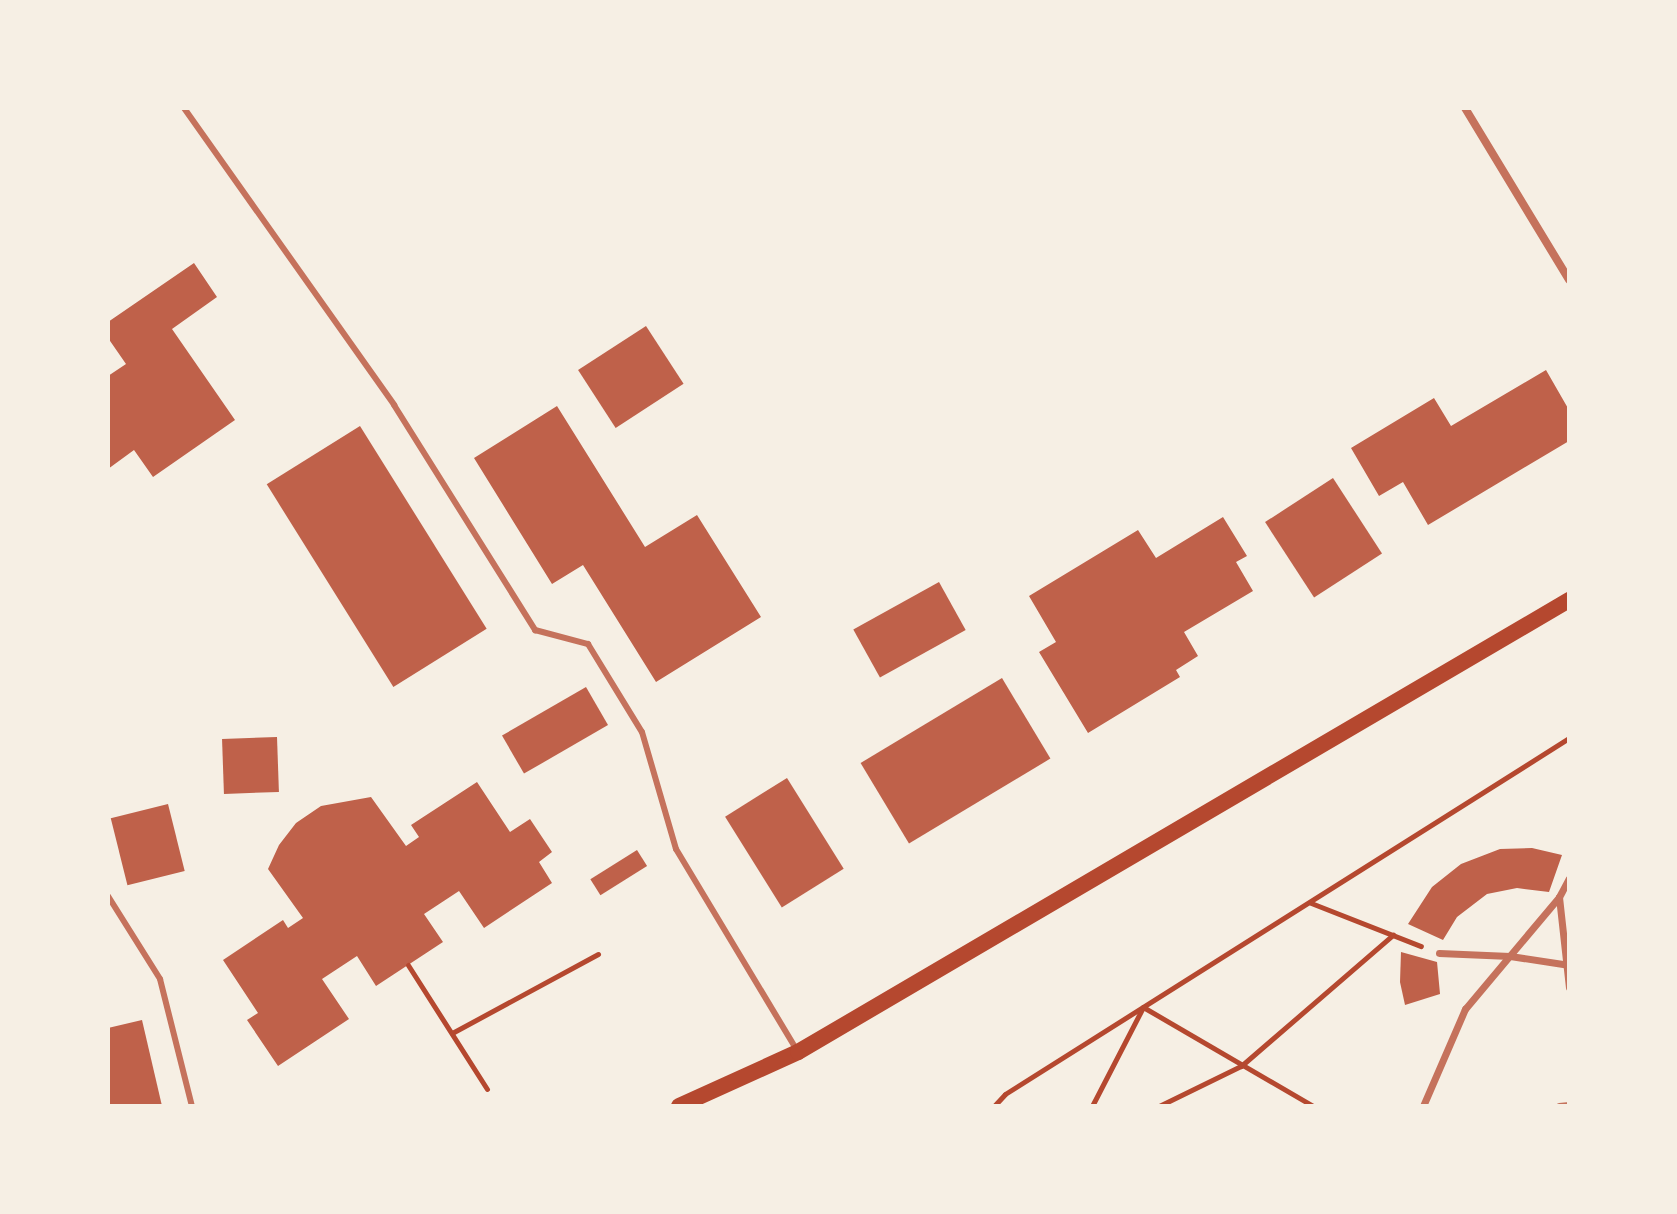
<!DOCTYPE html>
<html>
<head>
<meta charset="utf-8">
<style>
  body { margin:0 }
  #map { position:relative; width:1677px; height:1214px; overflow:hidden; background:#f6efe4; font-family:"Nunito Sans",sans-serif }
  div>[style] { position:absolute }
  .building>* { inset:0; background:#bf614a; transform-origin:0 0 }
  .path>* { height:5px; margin:-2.5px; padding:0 2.5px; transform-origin:2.5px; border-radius:2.5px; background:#b5482f }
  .service>* { height:6px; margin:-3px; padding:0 3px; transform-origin:3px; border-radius:3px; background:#c5725c }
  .pedestrian>* { height:7px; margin:-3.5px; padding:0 3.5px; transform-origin:3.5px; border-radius:3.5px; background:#c5725c }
  .minor>* { height:8px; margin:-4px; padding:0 4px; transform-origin:4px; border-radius:4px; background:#c5725c }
  .secondary>* { height:16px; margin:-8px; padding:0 8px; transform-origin:8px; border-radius:8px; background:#b5482f }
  span { translate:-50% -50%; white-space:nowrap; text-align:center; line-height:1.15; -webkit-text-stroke:8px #f6efe4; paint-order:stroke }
  .frame { position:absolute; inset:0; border:110px solid #f6efe4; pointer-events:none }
</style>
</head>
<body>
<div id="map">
  <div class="building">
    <div style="clip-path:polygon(194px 263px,217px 297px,172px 329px,235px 420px,153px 477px,134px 450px,108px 469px,108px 376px,126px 364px,108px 338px,108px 322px)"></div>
    <div style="left:646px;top:326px;width:69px;height:81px;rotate:57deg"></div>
    <div style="clip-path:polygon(1546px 370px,1569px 410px,1569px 441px,1428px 525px,1403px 482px,1379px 496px,1351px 448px,1434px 398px,1451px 426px)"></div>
    <div style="clip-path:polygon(557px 406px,645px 547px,697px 515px,761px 617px,656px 682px,583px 565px,552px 584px,474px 458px)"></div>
    <div style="left:360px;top:426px;width:239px;height:110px;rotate:58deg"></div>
    <div style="left:1333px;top:478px;width:90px;height:81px;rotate:57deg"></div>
    <div style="clip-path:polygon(1223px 517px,1247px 556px,1236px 562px,1253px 591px,1184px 632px,1198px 656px,1176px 670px,1180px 677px,1088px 733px,1039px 652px,1056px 642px,1029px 596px,1138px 530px,1156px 558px)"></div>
    <div style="left:939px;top:582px;width:55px;height:98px;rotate:61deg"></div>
    <div style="left:1002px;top:678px;width:94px;height:165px;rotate:59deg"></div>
    <div style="left:586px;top:687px;width:44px;height:97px;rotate:60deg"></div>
    <div style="left:277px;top:737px;width:55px;height:55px;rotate:88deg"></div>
    <div style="left:787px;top:778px;width:107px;height:73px;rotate:58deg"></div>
    <div style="clip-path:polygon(477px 782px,510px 832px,530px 819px,552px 852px,539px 862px,552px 883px,484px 928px,459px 891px,424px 914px,443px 942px,376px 986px,357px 956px,322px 979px,349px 1019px,278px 1066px,247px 1020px,258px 1013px,223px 960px,283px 920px,288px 928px,303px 918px,268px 869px,279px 845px,296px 823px,321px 806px,371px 797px,406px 846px,419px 837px,411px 825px)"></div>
    <div style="left:168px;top:804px;width:69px;height:59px;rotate:76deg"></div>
    <div style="clip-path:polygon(1532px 848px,1562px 855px,1549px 892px,1517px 888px,1487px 894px,1457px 917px,1443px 940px,1408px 924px,1432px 887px,1461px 864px,1500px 849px)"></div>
    <div style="left:637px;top:850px;width:19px;height:55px;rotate:58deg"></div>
    <div style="clip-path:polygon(1401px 952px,1437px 962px,1440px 994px,1405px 1005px,1400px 982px)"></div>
    <div style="clip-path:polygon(142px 1020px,162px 1106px,108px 1106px,108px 1028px)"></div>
  </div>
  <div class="path">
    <div style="left:1311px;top:903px;width:118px;rotate:21.4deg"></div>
    <div style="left:408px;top:965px;width:147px;rotate:57.5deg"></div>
    <div style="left:452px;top:1033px;width:166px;rotate:-28.4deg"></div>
    <div style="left:994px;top:1106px;width:16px;rotate:-47deg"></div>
    <div style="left:1005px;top:1094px;width:667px;rotate:-32.26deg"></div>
    <div style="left:1092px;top:1106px;width:111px;rotate:-62.7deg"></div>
    <div style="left:1143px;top:1007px;width:197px;rotate:30.2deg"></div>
    <div style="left:1159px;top:1106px;width:91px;rotate:-26deg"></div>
    <div style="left:1241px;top:1066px;width:201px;rotate:-40.8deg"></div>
  </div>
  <div class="service">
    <div style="left:184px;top:108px;width:364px;rotate:54.7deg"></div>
    <div style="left:394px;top:405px;width:266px;rotate:57.9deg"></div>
    <div style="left:535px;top:630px;width:55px;rotate:14.8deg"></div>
    <div style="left:588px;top:644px;width:103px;rotate:58.5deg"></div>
    <div style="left:642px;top:732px;width:122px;rotate:73.8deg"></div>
    <div style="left:676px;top:849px;width:233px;rotate:59deg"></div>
    <div style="left:108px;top:896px;width:98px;rotate:57.9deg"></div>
    <div style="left:160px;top:979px;width:131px;rotate:75.9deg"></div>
  </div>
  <div class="pedestrian">
    <div style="left:1559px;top:897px;width:91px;rotate:83.7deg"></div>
    <div style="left:1439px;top:953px;width:71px;rotate:2.4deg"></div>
    <div style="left:1510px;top:956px;width:60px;rotate:8.7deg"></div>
    <div style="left:1423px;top:1106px;width:106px;rotate:-66.6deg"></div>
    <div style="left:1465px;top:1009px;width:146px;rotate:-50deg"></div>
    <div style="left:1559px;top:897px;width:21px;rotate:-62deg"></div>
    <div style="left:1559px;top:1106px;width:10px;rotate:-6deg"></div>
  </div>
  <div class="minor">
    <div style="left:1465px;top:108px;width:201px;rotate:58.8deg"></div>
  </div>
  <div class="secondary">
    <div style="left:679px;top:1106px;width:131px;rotate:-24.4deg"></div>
    <div style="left:798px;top:1052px;width:894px;rotate:-30.38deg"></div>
  </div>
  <div class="frame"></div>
</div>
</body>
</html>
